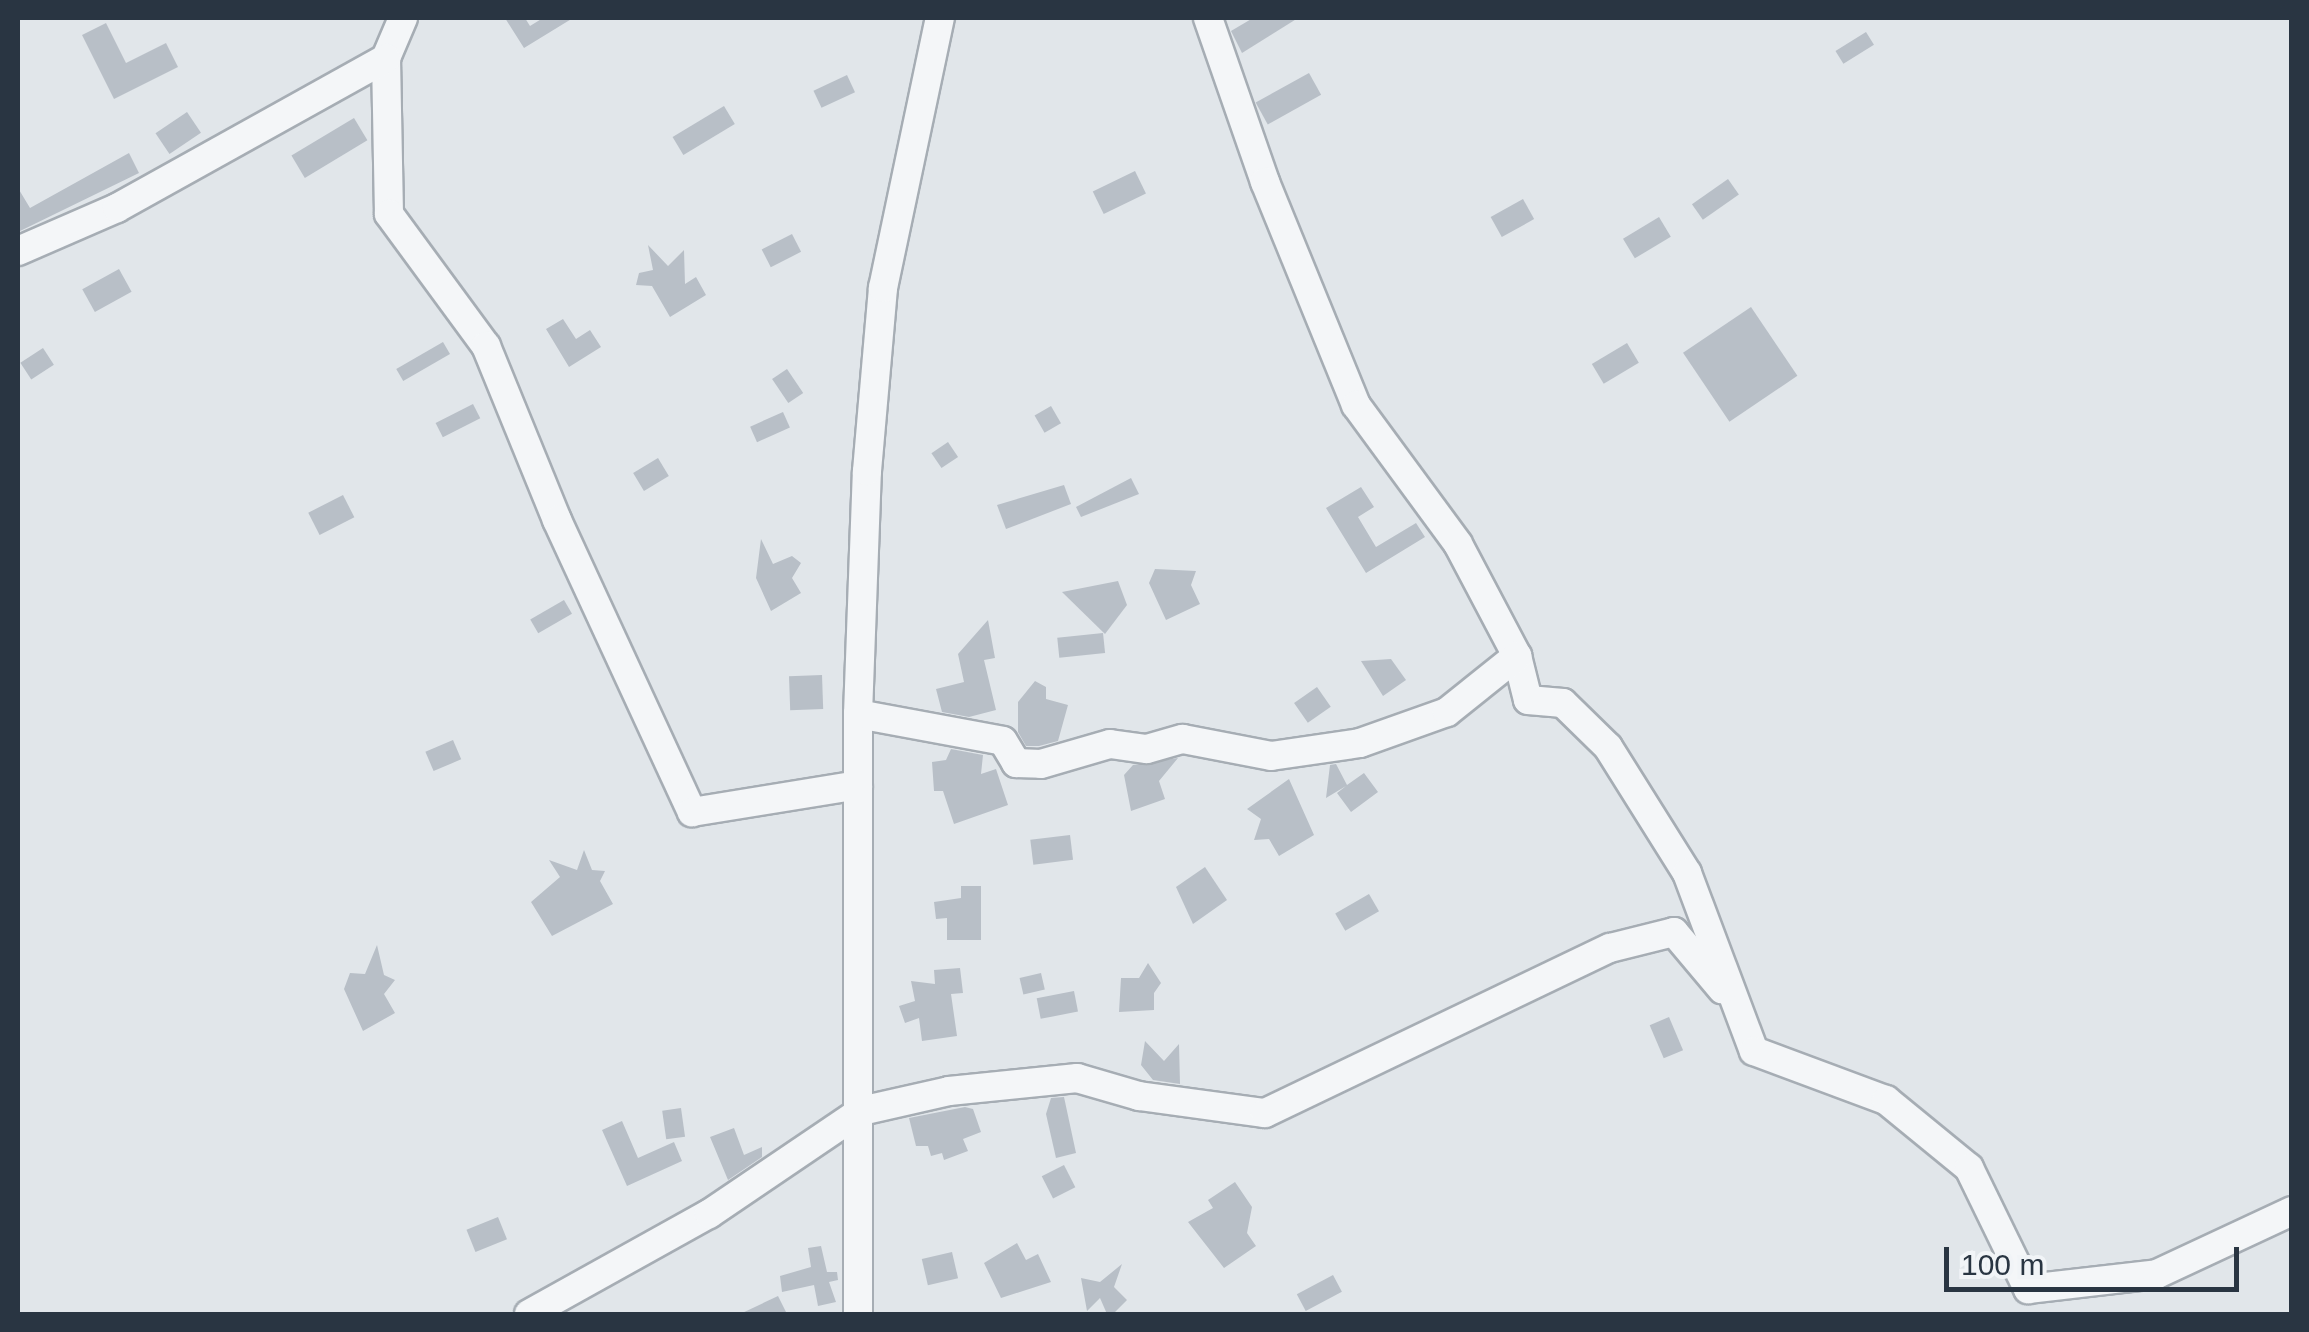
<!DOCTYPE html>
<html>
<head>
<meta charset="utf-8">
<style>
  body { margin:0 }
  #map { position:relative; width:2309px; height:1332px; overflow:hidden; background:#e1e6ea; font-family:Arial,sans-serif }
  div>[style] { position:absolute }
  .building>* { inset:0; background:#b8bfc7; transform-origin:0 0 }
  .roads { filter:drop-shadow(2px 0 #a6adb4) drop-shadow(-2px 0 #a6adb4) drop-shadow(0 2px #a6adb4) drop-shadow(0 -2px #a6adb4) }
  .minor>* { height:28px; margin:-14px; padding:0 14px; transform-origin:14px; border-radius:14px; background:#f4f6f8 }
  span { translate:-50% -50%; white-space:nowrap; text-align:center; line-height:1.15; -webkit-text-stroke:9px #f1f4f7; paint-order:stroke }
  .frame { position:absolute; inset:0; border:20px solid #293542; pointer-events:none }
  .scale { position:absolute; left:1944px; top:1247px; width:295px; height:45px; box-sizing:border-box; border:5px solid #293542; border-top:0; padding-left:12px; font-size:30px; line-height:35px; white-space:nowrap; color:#293542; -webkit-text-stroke:8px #f1f4f7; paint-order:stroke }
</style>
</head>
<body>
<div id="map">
  <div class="building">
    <div style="clip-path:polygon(505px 18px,525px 18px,530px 26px,543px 18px,573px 18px,524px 48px)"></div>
    <div style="clip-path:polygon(1253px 18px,1298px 18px,1242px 53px,1231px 31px)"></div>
    <div style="clip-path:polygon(106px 23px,126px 63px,166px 43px,178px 67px,114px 99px,82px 35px)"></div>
    <div style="left:1866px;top:32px;width:15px;height:36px;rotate:58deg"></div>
    <div style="left:1309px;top:73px;width:25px;height:61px;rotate:61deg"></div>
    <div style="left:847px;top:75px;width:19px;height:37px;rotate:65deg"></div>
    <div style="left:724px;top:106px;width:21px;height:60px;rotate:59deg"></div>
    <div style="left:187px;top:112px;width:25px;height:38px;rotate:56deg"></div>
    <div style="left:354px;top:118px;width:26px;height:73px;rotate:59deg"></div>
    <div style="clip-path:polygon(129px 153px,139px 173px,18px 232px,18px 188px,30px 208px)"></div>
    <div style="left:1135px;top:171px;width:25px;height:47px;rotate:64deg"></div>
    <div style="left:1728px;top:179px;width:19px;height:44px;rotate:55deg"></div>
    <div style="left:1523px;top:199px;width:23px;height:37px;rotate:61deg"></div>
    <div style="left:1659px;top:217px;width:23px;height:42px;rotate:59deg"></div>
    <div style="left:792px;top:234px;width:20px;height:34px;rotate:63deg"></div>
    <div style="clip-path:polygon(648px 245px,668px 266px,684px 250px,685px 284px,696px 277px,706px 295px,670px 317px,652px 286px,636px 285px,639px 273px,653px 270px)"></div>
    <div style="left:119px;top:269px;width:26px;height:42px;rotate:61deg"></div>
    <div style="left:1751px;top:307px;width:83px;height:82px;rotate:56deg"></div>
    <div style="clip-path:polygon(563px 319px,576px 339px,590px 330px,601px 347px,569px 367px,546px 329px)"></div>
    <div style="left:443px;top:342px;width:14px;height:54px;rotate:60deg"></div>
    <div style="left:1627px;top:343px;width:23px;height:41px;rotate:59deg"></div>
    <div style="left:43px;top:348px;width:20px;height:27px;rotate:57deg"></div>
    <div style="left:787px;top:369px;width:29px;height:18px;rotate:56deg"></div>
    <div style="left:473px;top:404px;width:16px;height:42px;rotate:63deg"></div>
    <div style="left:1051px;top:406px;width:20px;height:19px;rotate:60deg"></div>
    <div style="left:783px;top:412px;width:17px;height:36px;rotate:66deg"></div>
    <div style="left:948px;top:442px;width:18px;height:20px;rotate:56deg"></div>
    <div style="left:658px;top:458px;width:21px;height:29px;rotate:59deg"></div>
    <div style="clip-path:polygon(1131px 478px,1139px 494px,1081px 517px,1076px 507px)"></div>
    <div style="clip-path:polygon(1064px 485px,1071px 504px,1006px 529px,997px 505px)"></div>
    <div style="clip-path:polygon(1361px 487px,1374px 507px,1358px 517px,1376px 547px,1416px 523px,1425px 537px,1366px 573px,1326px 508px)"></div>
    <div style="left:343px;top:495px;width:25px;height:39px;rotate:63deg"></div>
    <div style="clip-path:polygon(761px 539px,773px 564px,792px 556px,801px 563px,792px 578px,801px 593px,771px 611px,756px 578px)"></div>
    <div style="clip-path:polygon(1155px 569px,1196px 571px,1191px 585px,1200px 604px,1166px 620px,1149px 583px)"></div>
    <div style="clip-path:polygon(1118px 581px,1127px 605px,1105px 634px,1062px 592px)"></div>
    <div style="left:564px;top:600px;width:16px;height:39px;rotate:60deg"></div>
    <div style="clip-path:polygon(988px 620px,995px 658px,984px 660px,996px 710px,969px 717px,942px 712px,936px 689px,964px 682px,958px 654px)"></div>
    <div style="left:1103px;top:633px;width:20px;height:46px;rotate:84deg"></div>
    <div style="clip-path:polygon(1391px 659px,1406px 680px,1383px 696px,1361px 661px)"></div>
    <div style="left:822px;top:675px;width:34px;height:33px;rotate:88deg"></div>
    <div style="clip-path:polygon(1035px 681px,1046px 687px,1046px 699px,1068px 705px,1058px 741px,1039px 746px,1026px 746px,1018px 732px,1018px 702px)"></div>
    <div style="left:1317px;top:687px;width:24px;height:28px;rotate:55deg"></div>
    <div style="left:453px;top:740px;width:21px;height:30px;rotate:67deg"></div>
    <div style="clip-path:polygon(951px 749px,983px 755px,981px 774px,996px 769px,1008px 805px,954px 824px,943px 791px,934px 791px,932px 762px,946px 760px)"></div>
    <div style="clip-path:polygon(1178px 758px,1159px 781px,1165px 799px,1131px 811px,1124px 775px,1133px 765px)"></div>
    <div style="clip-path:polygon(1336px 764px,1347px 785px,1364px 773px,1378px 792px,1351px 812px,1337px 793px,1346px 786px,1326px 798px,1330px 765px)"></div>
    <div style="clip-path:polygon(1289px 779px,1314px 835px,1279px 856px,1269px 839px,1254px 840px,1261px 819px,1247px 809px)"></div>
    <div style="left:1070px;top:835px;width:25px;height:40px;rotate:83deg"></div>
    <div style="clip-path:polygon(584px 850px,592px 870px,605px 871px,600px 881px,613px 904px,552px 936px,531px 902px,560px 877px,549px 860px,577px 870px)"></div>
    <div style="clip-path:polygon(1205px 867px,1227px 900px,1193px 924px,1176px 887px)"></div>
    <div style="clip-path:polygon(961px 886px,981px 886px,981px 940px,947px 940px,947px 918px,936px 919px,934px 902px,961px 898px)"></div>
    <div style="left:1369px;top:894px;width:20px;height:39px;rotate:60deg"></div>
    <div style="clip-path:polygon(377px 945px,384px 975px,395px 980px,384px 994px,395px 1013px,363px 1031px,344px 989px,350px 973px,365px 974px)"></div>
    <div style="clip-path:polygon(1148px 963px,1161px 983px,1154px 993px,1154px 1010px,1119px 1012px,1121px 978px,1139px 978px)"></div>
    <div style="clip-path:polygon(960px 968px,963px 993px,951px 994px,957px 1036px,922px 1041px,919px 1018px,905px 1023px,899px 1006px,915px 1001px,911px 981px,935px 984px,934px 970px)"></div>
    <div style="left:1041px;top:973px;width:17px;height:22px;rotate:77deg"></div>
    <div style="left:1074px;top:991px;width:21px;height:38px;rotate:79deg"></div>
    <div style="left:1669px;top:1017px;width:36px;height:21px;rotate:67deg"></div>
    <div style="clip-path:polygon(1145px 1041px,1164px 1061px,1179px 1044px,1180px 1084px,1153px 1080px,1141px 1065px)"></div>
    <div style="clip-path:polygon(1064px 1097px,1076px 1153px,1056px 1158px,1046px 1114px,1051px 1098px)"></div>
    <div style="clip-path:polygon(965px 1107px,973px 1109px,981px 1132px,963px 1139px,968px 1151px,944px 1160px,942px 1153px,931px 1156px,928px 1146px,916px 1146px,909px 1118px)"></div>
    <div style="left:681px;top:1108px;width:29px;height:19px;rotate:82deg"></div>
    <div style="clip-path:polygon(622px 1121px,638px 1158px,674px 1142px,682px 1161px,627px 1186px,602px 1130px)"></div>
    <div style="clip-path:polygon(734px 1128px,744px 1155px,762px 1147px,762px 1157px,728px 1180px,710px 1137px)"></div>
    <div style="left:1064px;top:1165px;width:25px;height:25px;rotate:63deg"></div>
    <div style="clip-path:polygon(1235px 1182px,1252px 1207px,1247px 1233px,1256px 1246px,1224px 1268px,1188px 1222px,1213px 1208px,1208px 1200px)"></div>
    <div style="left:498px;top:1217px;width:24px;height:34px;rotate:68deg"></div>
    <div style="clip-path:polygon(1017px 1243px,1026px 1260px,1038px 1254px,1051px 1282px,1001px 1298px,984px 1263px)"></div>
    <div style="clip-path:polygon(821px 1246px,827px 1272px,837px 1272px,838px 1280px,829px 1282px,836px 1302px,818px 1306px,814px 1285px,782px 1292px,780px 1276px,811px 1267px,808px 1248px)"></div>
    <div style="left:952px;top:1252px;width:27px;height:31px;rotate:77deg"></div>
    <div style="clip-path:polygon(1122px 1264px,1114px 1287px,1127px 1300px,1113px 1314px,1107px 1314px,1100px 1298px,1087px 1311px,1081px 1278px,1100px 1282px)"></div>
    <div style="left:1333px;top:1275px;width:19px;height:41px;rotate:62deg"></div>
    <div style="clip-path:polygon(778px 1296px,787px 1314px,740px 1314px)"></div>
  </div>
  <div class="roads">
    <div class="minor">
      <div style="left:403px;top:18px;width:43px;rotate:113deg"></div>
      <div style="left:386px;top:58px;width:156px;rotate:88.9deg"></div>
      <div style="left:389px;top:214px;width:164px;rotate:53.7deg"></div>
      <div style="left:486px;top:346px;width:188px;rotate:67.8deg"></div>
      <div style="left:557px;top:520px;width:322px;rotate:65.2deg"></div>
      <div style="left:692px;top:812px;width:168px;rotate:-9.2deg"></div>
      <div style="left:1208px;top:18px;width:174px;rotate:70.8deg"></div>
      <div style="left:1265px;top:182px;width:241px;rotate:67.8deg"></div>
      <div style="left:1356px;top:405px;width:172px;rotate:53.7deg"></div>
      <div style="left:1458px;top:544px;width:127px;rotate:62.2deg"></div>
      <div style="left:1517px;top:656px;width:45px;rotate:76deg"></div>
      <div style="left:1528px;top:700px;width:35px;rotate:5deg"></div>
      <div style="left:1563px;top:703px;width:63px;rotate:44.4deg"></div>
      <div style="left:1608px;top:747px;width:149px;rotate:57.9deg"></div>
      <div style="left:1687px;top:873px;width:190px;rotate:69.4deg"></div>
      <div style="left:1754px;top:1051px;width:141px;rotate:20.4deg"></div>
      <div style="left:1886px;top:1100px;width:107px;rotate:39.3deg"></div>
      <div style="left:1969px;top:1168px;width:135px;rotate:64deg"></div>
      <div style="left:2028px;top:1289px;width:130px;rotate:-6.6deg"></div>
      <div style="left:2157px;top:1274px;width:149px;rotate:-25deg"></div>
      <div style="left:18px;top:251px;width:108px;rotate:-23.5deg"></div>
      <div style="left:117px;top:208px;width:308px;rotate:-29.1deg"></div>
      <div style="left:858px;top:714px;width:147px;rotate:10.5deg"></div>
      <div style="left:1003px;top:741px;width:26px;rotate:59deg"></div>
      <div style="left:1016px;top:763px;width:25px;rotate:2deg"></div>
      <div style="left:1041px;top:764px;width:72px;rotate:-16.2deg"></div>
      <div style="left:1110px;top:744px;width:37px;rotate:8deg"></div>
      <div style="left:1147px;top:749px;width:37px;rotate:-16deg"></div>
      <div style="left:1183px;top:739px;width:90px;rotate:10.9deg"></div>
      <div style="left:1271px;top:756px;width:90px;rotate:-8.3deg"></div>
      <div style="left:1360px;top:743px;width:92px;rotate:-19.6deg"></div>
      <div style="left:1447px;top:712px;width:90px;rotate:-38.7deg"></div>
      <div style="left:529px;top:1314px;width:206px;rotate:-29.1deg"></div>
      <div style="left:709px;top:1214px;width:184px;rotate:-34.1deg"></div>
      <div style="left:861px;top:1111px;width:90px;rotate:-12.8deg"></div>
      <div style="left:949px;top:1091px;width:129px;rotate:-5.8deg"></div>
      <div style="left:1077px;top:1078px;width:65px;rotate:16.2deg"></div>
      <div style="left:1139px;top:1096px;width:127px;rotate:7.7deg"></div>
      <div style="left:1265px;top:1113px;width:382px;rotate:-25.6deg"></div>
      <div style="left:1610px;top:948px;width:66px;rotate:-14deg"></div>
      <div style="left:1674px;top:932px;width:75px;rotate:49.9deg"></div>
      <div style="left:858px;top:1314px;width:600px;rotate:-90deg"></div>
      <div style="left:858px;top:714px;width:243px;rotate:-87.9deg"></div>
      <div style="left:867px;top:471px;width:184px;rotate:-85deg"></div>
      <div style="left:883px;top:288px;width:276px;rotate:-78.1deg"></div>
    </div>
  </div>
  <div class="frame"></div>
  <div class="scale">100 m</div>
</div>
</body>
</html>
